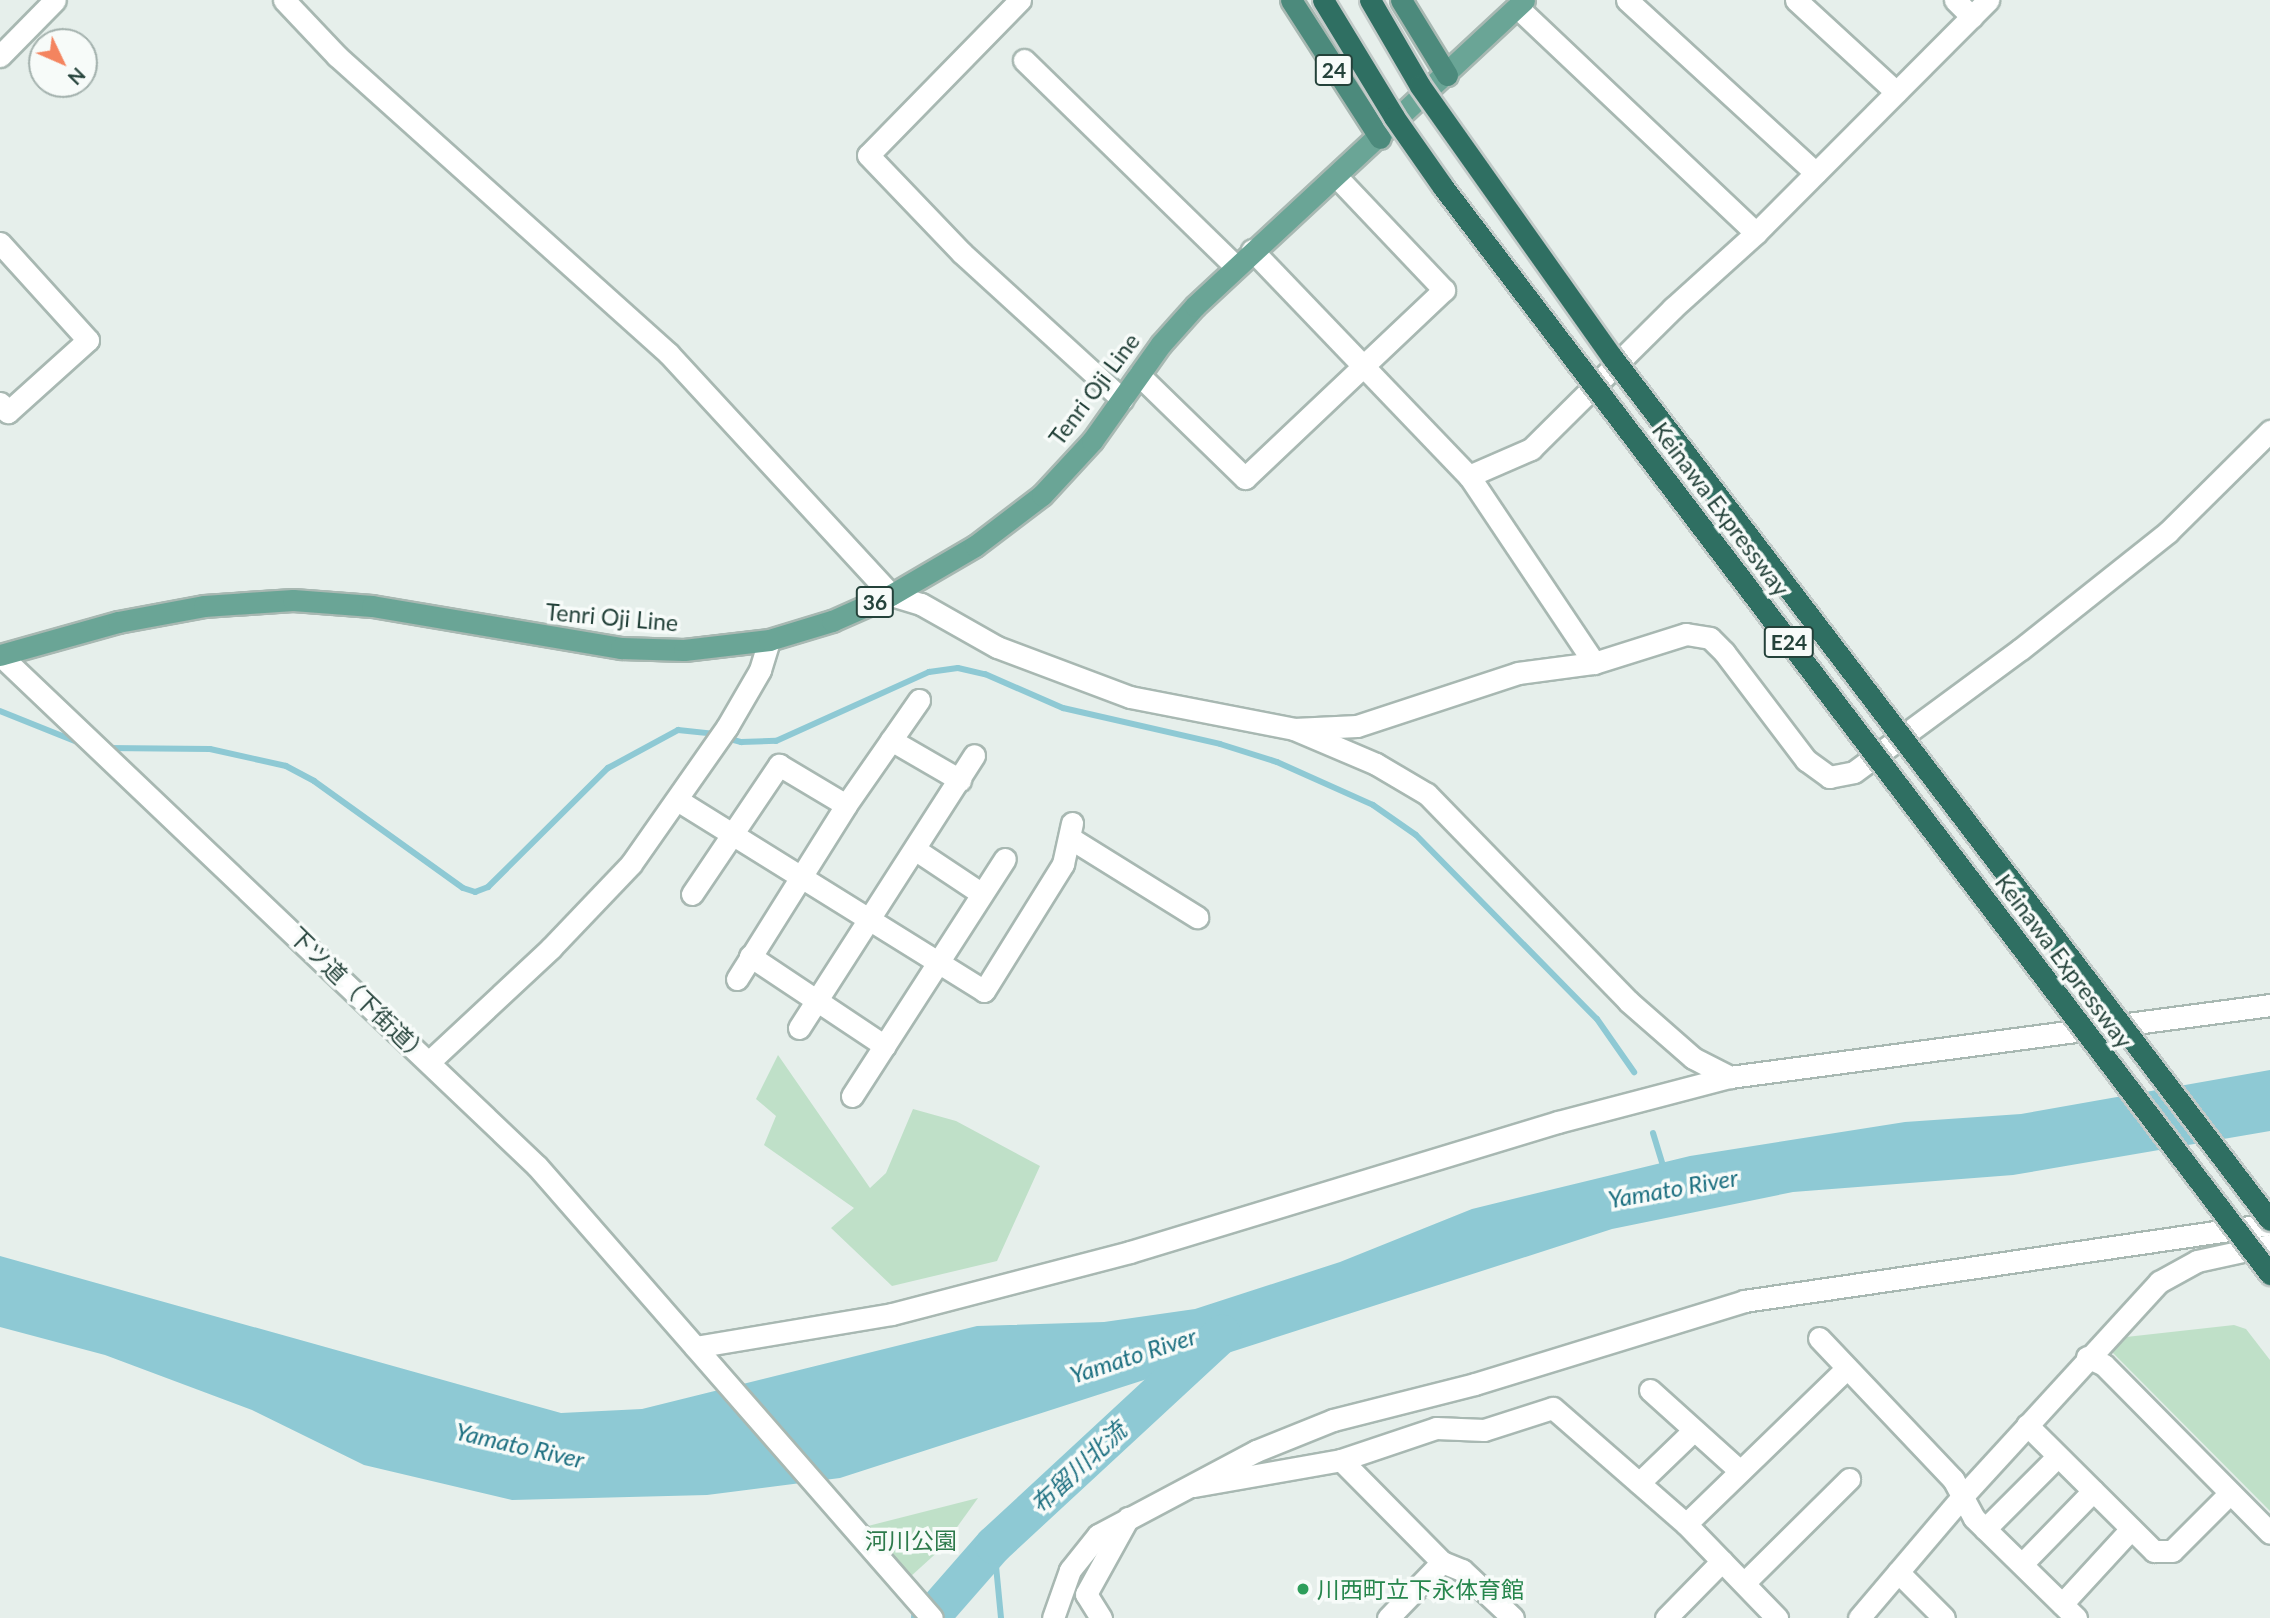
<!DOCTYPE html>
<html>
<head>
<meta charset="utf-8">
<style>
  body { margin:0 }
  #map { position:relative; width:2270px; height:1618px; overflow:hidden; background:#e6efeb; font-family:Lato,"Noto Sans JP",sans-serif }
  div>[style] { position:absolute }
  .green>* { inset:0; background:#bfe0c8 }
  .water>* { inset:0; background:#8ec9d4 }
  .stream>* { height:6px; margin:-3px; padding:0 3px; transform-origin:3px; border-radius:3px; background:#8ec9d4 }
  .river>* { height:38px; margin:-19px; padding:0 19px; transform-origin:19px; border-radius:19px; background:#8ec9d4 }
  .roads { filter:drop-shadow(2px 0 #a8b8b2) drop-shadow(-2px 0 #a8b8b2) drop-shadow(0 2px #a8b8b2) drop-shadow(0 -2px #a8b8b2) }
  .minor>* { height:21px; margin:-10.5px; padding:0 10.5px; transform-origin:10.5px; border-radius:10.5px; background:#fff }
  .primary>* { height:21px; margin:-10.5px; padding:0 10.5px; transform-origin:10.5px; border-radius:10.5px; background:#6aa596 }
  .trunk>* { height:21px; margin:-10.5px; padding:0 10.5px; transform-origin:10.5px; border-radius:10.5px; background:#4c8a7c }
  .bridges { filter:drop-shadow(2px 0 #c2cac8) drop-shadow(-2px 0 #c2cac8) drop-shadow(0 2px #c2cac8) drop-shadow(0 -2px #c2cac8) }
  .motorway-bridge>* { height:21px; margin:-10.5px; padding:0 10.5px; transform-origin:10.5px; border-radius:10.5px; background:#2f6f62 }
  .dots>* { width:19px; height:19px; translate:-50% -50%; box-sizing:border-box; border:4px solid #f7fbf9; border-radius:50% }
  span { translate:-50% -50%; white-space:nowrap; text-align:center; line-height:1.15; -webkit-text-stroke:7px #f7fbf9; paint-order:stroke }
  .shield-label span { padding:2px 5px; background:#f7fbf9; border:2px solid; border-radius:5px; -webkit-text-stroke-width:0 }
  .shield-label { font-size:21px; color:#24423a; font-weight:700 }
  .street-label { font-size:23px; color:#24423a }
  .park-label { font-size:23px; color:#2d7a4b }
  .leisure-label { font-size:23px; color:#27864d }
  .left { translate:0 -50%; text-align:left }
  .water-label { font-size:24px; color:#1c6f80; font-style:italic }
  .north { position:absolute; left:28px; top:28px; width:70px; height:70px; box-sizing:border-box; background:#f7fbf9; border:2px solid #a3b1ad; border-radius:50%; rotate:134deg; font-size:19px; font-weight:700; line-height:28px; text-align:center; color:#24423a }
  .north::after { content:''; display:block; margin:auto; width:24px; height:32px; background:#f4845f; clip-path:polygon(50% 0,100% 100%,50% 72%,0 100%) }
</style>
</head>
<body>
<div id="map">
  <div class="green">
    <div style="clip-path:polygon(778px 1055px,870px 1188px,886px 1173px,913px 1109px,956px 1121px,1040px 1166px,997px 1261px,892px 1286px,831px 1228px,854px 1208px,764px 1145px,776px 1116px,756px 1099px)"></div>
    <div style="clip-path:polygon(2234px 1325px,2246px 1329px,2270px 1360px,2270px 1511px,2112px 1352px,2126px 1337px)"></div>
    <div style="clip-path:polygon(978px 1498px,942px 1548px,910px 1577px,864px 1527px)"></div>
  </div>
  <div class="water">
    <div style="clip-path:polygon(2270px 1070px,2270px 1131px,2013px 1175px,1793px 1192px,1612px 1229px,840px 1478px,707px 1495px,512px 1500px,364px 1465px,252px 1410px,105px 1355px,0 1327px,0 1256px,561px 1413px,642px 1409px,977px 1326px,1104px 1322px,1195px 1309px,1340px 1262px,1472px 1209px,1690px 1156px,1905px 1122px,2021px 1114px)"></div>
  </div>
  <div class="stream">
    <div style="left:0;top:711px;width:88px;rotate:21.9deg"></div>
    <div style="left:726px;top:738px;width:16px;rotate:15deg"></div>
    <div style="left:741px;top:742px;width:35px;rotate:-2deg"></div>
    <div style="left:776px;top:741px;width:168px;rotate:-24.3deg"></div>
    <div style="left:929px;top:672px;width:29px;rotate:-8deg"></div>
    <div style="left:958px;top:668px;width:28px;rotate:13deg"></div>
    <div style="left:985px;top:674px;width:85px;rotate:23.6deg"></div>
    <div style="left:1063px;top:708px;width:161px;rotate:12.9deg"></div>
    <div style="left:1220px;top:744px;width:60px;rotate:17.5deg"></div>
    <div style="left:1277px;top:762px;width:105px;rotate:24.1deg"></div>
    <div style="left:1373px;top:805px;width:52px;rotate:34.9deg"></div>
    <div style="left:1416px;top:835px;width:258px;rotate:45.5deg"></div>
    <div style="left:1597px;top:1019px;width:65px;rotate:55.1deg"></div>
    <div style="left:107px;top:748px;width:103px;rotate:0.6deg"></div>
    <div style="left:210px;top:749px;width:78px;rotate:12.6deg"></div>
    <div style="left:286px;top:766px;width:32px;rotate:28deg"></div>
    <div style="left:314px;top:781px;width:183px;rotate:35.7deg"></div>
    <div style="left:463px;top:888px;width:13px;rotate:18deg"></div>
    <div style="left:475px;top:892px;width:14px;rotate:-21deg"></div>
    <div style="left:488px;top:887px;width:169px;rotate:-44.8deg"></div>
    <div style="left:608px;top:768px;width:80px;rotate:-28.5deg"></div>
    <div style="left:678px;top:730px;width:37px;rotate:6deg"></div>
    <div style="left:1653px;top:1133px;width:37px;rotate:73deg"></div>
    <div style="left:994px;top:1545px;width:73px;rotate:84.5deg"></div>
  </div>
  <div class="river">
    <div style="left:930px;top:1618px;width:97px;rotate:-48.8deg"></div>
    <div style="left:994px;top:1545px;width:311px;rotate:-42.8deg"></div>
  </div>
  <div class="roads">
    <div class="minor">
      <div style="left:284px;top:0;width:77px;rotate:46.6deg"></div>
      <div style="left:337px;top:56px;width:445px;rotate:41.9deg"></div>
      <div style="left:668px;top:353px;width:329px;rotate:47.3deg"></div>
      <div style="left:891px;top:595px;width:31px;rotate:17deg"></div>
      <div style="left:921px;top:604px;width:87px;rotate:29.5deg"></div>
      <div style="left:997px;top:647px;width:142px;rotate:20.6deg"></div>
      <div style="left:1130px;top:697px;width:167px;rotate:11deg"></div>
      <div style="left:1294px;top:729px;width:63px;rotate:-2.7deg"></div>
      <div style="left:1357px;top:726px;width:169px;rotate:-18.2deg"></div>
      <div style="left:1518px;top:673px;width:77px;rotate:-7.5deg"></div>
      <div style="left:1594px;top:663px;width:96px;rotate:-17.5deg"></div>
      <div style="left:1686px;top:634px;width:24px;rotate:9deg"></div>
      <div style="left:1710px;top:638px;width:20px;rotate:45deg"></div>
      <div style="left:1724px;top:652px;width:136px;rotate:52.8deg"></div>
      <div style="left:1806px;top:760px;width:29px;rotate:36deg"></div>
      <div style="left:1829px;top:777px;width:25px;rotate:-11deg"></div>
      <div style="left:1854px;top:772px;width:207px;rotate:-36.4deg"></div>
      <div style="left:2021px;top:649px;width:188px;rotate:-38.5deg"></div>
      <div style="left:2168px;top:532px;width:144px;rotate:-44.7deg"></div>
      <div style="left:1020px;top:0;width:217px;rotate:134.4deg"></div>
      <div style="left:868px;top:155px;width:136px;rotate:46.2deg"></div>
      <div style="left:962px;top:253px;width:217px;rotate:42.4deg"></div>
      <div style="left:1627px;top:0;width:256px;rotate:42.5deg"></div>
      <div style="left:1796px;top:0;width:136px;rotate:42.6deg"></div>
      <div style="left:1955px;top:0;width:24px;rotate:45deg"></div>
      <div style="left:1517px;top:7px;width:329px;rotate:43.4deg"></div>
      <div style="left:0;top:56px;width:78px;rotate:-45.5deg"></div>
      <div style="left:1024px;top:60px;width:295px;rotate:44.3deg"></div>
      <div style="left:0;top:243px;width:131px;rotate:47.8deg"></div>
      <div style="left:88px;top:340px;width:108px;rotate:138deg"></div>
      <div style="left:8px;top:412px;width:12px;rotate:-132deg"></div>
      <div style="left:1252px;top:250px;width:313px;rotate:46.2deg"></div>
      <div style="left:1469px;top:476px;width:225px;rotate:56.2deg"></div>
      <div style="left:1139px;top:375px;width:148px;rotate:44.2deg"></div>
      <div style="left:1245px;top:478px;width:274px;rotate:-43.4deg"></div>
      <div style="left:1444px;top:290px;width:157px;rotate:-133.5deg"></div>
      <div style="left:1469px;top:476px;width:68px;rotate:-23.5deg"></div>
      <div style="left:1531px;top:449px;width:200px;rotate:-44.8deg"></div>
      <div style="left:1673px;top:308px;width:112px;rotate:-42.1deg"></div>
      <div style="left:1756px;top:233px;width:329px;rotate:-45.1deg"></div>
      <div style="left:0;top:655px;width:741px;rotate:43.58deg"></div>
      <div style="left:537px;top:1166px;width:600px;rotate:48.85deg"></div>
      <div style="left:1294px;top:729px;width:89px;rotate:23.1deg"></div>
      <div style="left:1376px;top:764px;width:59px;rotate:30.5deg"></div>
      <div style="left:1427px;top:794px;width:289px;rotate:45.8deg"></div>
      <div style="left:1628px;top:1001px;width:86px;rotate:41.2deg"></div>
      <div style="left:1693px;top:1058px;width:42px;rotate:27.2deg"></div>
      <div style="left:891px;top:740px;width:80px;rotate:30.1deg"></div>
      <div style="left:679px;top:801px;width:359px;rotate:31.9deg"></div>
      <div style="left:984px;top:991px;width:150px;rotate:-58.1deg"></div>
      <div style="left:1063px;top:864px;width:42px;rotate:-77.6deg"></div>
      <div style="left:1070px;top:838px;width:150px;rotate:31.9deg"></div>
      <div style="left:916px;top:850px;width:79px;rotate:33.7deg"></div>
      <div style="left:692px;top:894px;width:156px;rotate:-56deg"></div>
      <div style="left:779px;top:765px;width:78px;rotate:30.8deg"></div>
      <div style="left:750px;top:956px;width:162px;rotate:33.7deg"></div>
      <div style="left:737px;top:979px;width:205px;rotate:-57.9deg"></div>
      <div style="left:846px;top:805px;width:128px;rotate:-55.2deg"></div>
      <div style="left:799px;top:1028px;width:324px;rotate:-57.3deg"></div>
      <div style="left:430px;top:1061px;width:166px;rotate:-43deg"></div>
      <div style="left:551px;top:948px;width:116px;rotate:-46.4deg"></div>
      <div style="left:631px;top:864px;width:167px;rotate:-55deg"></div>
      <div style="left:727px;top:727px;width:66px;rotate:-59.9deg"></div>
      <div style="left:760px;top:670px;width:31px;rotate:-73deg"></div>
      <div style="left:852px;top:1096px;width:282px;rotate:-57.2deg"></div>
      <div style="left:1819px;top:1338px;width:195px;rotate:46.5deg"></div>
      <div style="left:1953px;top:1479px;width:44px;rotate:61.7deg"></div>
      <div style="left:1974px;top:1518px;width:143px;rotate:44.4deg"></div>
      <div style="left:695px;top:1347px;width:200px;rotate:-9.5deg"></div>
      <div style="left:892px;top:1314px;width:246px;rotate:-14.6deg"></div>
      <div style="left:1130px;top:1252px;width:447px;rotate:-16.9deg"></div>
      <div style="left:1558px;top:1122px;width:178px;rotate:-14.7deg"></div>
      <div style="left:1730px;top:1077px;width:545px;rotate:-7.59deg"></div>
      <div style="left:2087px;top:1357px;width:19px;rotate:25deg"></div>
      <div style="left:2104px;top:1365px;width:236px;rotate:45.3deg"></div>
      <div style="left:1650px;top:1390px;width:121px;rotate:42deg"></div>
      <div style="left:2027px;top:1425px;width:179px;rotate:44.8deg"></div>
      <div style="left:2154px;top:1551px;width:18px"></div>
      <div style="left:2172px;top:1551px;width:82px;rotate:-45deg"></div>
      <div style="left:1341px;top:1460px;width:144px;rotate:45.3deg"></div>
      <div style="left:1442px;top:1562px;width:22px;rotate:22deg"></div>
      <div style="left:1462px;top:1570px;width:70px;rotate:43.3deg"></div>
      <div style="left:1639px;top:1483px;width:76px;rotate:-43.9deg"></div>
      <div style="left:1194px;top:1486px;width:149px;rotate:-10deg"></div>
      <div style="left:1341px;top:1460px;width:100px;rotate:-18.6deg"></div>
      <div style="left:1436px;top:1428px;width:48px;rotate:2.4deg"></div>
      <div style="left:1484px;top:1430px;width:72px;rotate:-17.7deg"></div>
      <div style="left:1553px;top:1408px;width:176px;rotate:41.1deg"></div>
      <div style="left:1686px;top:1524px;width:131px;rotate:45.9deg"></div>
      <div style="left:1686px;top:1524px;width:224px;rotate:-44.1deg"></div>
      <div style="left:1985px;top:1529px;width:103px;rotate:-45deg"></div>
      <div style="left:2022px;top:1564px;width:102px;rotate:-45.8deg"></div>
      <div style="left:1898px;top:1572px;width:65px;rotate:45deg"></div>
      <div style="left:1744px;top:1583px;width:148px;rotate:-44.7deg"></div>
      <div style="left:2062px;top:1604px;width:102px;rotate:-47.4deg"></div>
      <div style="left:1053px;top:1618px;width:51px;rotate:-70.5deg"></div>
      <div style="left:1070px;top:1570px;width:45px;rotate:-51.3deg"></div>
      <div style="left:1098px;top:1535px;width:179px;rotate:-28deg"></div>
      <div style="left:1256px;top:1451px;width:83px;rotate:-21.9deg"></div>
      <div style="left:1333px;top:1420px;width:146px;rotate:-14.2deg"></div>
      <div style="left:1475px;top:1384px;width:282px;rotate:-17.1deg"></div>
      <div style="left:1744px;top:1301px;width:532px;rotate:-8.33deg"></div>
      <div style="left:1101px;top:1618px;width:28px;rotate:-122deg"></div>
      <div style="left:1086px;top:1594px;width:87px;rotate:-61.1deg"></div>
      <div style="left:1388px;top:1618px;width:78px;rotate:-46deg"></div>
      <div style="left:1666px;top:1618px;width:80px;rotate:-45.5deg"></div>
      <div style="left:1859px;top:1618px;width:159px;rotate:-49.6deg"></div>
      <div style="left:1962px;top:1497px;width:292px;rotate:-47.5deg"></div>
      <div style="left:2159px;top:1282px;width:43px;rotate:-28.9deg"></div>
      <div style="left:2197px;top:1261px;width:75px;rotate:-12.4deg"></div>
    </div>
    <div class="primary">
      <div style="left:0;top:655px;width:123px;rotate:-15.6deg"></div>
      <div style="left:118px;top:622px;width:87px;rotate:-10.5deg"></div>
      <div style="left:204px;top:606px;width:89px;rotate:-3.9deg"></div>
      <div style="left:293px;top:600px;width:79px;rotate:4.3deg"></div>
      <div style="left:372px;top:606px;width:253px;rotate:9.6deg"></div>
      <div style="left:621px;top:648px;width:63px;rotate:1.8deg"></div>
      <div style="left:684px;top:650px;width:86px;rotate:-6.7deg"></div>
      <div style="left:769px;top:640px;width:66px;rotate:-16.8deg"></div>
      <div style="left:832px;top:621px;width:64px;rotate:-23.8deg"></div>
      <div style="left:891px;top:595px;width:97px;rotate:-30.3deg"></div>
      <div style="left:975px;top:546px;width:84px;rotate:-37.3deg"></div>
      <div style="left:1042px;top:495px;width:74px;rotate:-47.2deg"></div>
      <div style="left:1092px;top:441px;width:119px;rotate:-54.6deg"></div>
      <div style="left:1161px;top:344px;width:51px;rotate:-48.2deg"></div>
      <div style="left:1195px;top:306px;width:449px;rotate:-42.9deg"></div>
    </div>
    <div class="trunk">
      <div style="left:1291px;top:0;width:164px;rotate:57.2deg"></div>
      <div style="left:1401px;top:0;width:88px;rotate:58.5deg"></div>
    </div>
  </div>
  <div class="bridges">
    <div class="motorway-bridge">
      <div style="left:1323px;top:0;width:137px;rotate:58.7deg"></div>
      <div style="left:1394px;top:117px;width:85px;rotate:55deg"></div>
      <div style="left:1443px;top:187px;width:1366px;rotate:52.74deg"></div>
      <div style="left:1370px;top:0;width:99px;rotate:59.8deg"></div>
      <div style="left:1420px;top:86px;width:332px;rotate:54.7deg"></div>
      <div style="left:1612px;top:357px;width:1085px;rotate:52.68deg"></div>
    </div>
  </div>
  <div class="dots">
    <div style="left:1303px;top:1589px;background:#2e9e5b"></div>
  </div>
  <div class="shield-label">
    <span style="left:1334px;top:70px">24</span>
    <span style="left:875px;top:602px">36</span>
    <span style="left:1789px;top:642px">E24</span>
  </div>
  <div class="street-label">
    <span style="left:1094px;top:389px;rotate:-53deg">Tenri Oji Line</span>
    <span style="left:1721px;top:509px;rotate:53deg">Keinawa Expressway</span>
    <span style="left:612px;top:617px;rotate:5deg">Tenri Oji Line</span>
    <span style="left:2064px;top:961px;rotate:53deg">Keinawa Expressway</span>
    <span style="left:360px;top:995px;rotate:44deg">下ツ道（下街道）</span>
  </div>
  <div class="park-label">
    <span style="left:911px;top:1540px">河川公園</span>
  </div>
  <div class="leisure-label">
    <span class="left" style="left:1317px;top:1589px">川西町立下永体育館</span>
  </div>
  <div class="water-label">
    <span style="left:1673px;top:1188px;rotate:-10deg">Yamato River</span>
    <span style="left:1133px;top:1355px;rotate:-18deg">Yamato River</span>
    <span style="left:520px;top:1445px;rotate:13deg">Yamato River</span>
    <span style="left:1078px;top:1467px;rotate:-43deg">布留川北流</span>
  </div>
  <div class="north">N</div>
</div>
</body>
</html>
